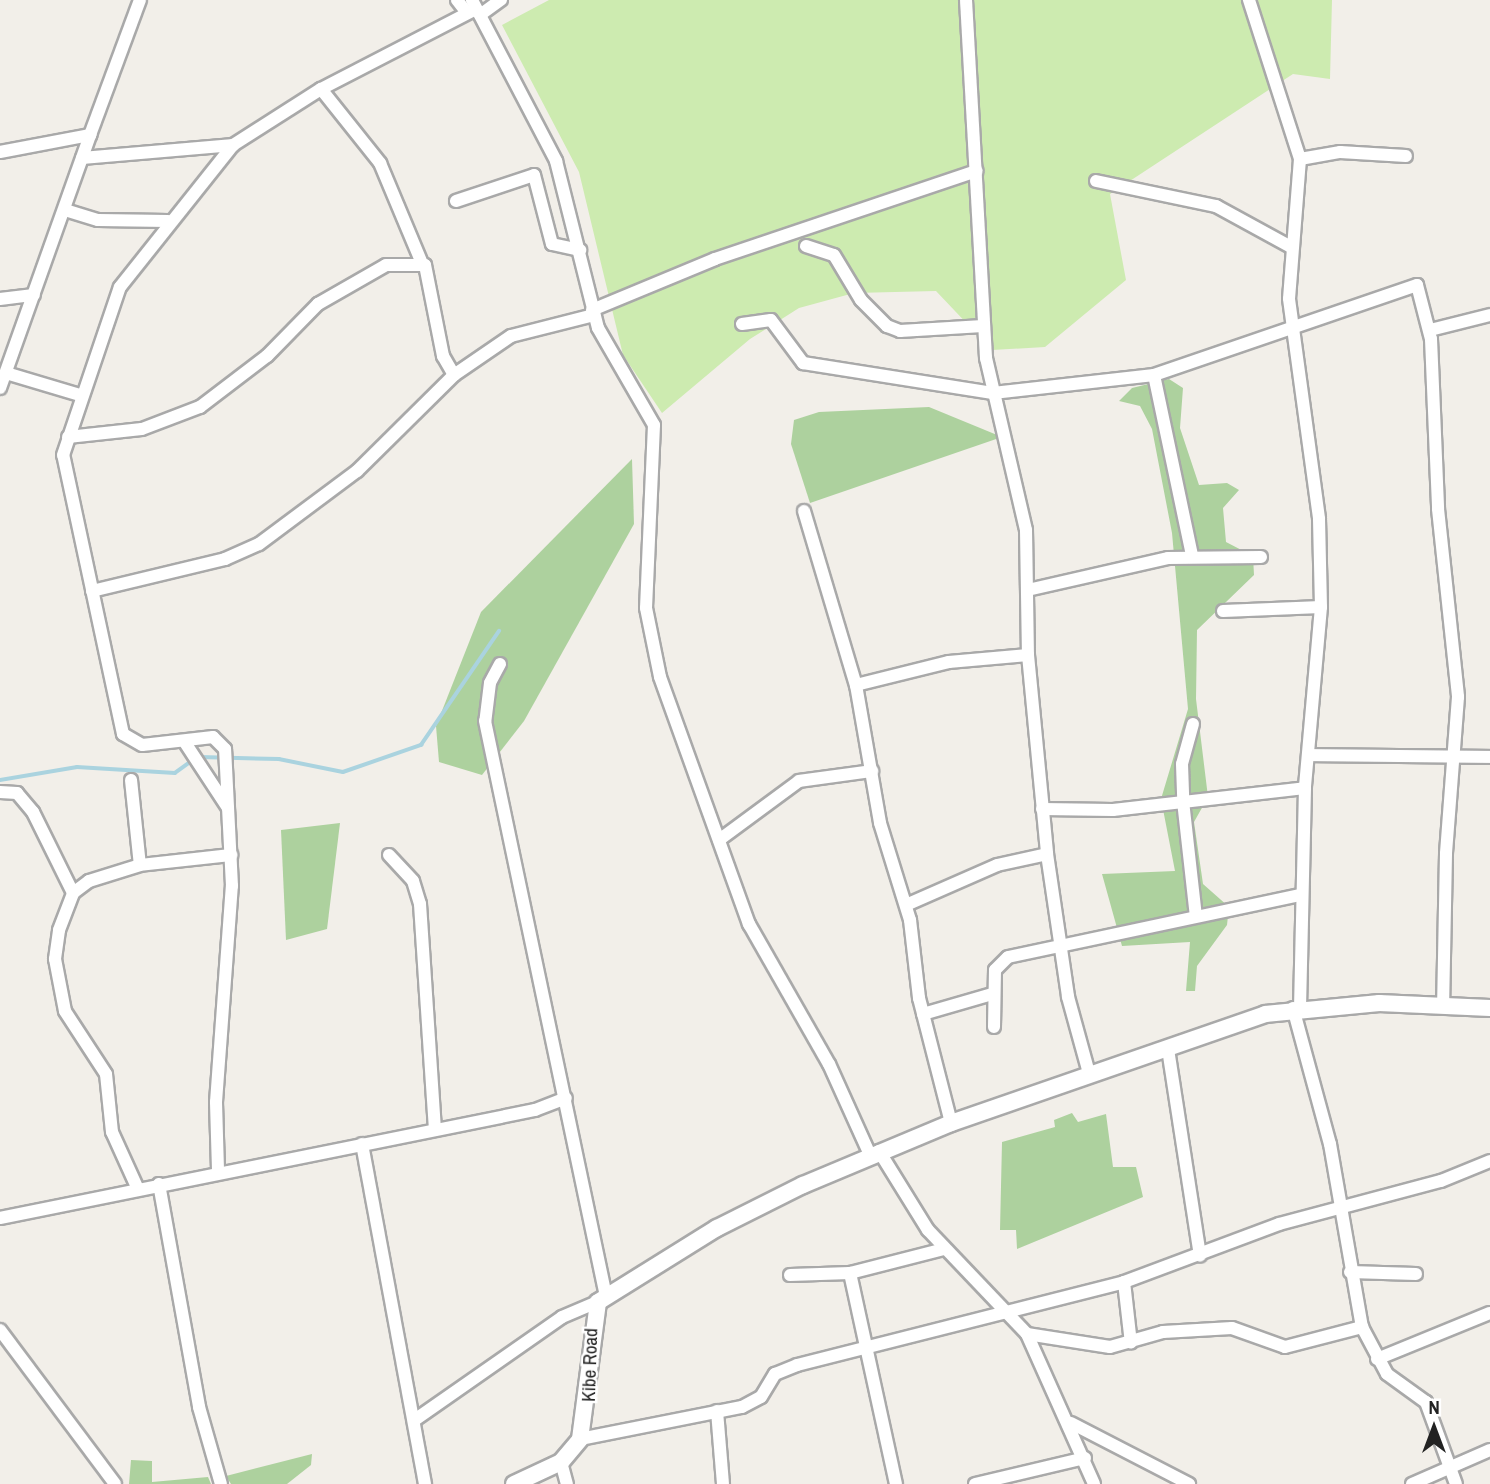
<!DOCTYPE html>
<html>
<head>
<meta charset="utf-8">
<style>
  body { margin:0 }
  #map { position:relative; width:1490px; height:1484px; overflow:hidden; background:#f2efe9; font-family:"Archivo Narrow",sans-serif }
  div>[style] { position:absolute }
  .grass>* { inset:0; background:#cdebb0 }
  .forest>* { inset:0; background:#add19e }
  .stream>* { height:3.5px; margin:-1.75px; padding:0 1.75px; transform-origin:1.75px; border-radius:1.75px; background:#aad3df }
  .roads { filter:drop-shadow(2px 0 #a9a9a9) drop-shadow(-2px 0 #a9a9a9) drop-shadow(0 2px #a9a9a9) drop-shadow(0 -2px #a9a9a9) }
  .minor>* { height:12px; margin:-6px; padding:0 6px; transform-origin:6px; border-radius:6px; background:#fff }
  .tertiary>* { height:16px; margin:-8px; padding:0 8px; transform-origin:8px; border-radius:8px; background:#fff }
  span { translate:-50% -50%; white-space:nowrap; text-align:center; line-height:1.15; -webkit-text-stroke:5px #fff; paint-order:stroke }
  .street-label { font-size:19px; color:#222 }
  .north { position:absolute; left:1399px; top:1393px; width:70px; height:70px; -webkit-text-stroke:5px #fff; paint-order:stroke; rotate:0deg; font-size:19px; font-weight:700; line-height:28px; text-align:center; color:#222 }
  .north::after { content:''; display:block; margin:auto; width:24px; height:32px; background:#222; clip-path:polygon(50% 0,100% 100%,50% 72%,0 100%) }
</style>
</head>
<body>
<div id="map">
  <div class="grass">
    <div style="clip-path:polygon(549px 0,1332px 0,1330px 79px,1293px 74px,1110px 194px,1126px 280px,1045px 347px,992px 350px,936px 291px,854px 293px,799px 308px,750px 339px,662px 413px,623px 355px,579px 172px,502px 25px)"></div>
  </div>
  <div class="forest">
    <div style="clip-path:polygon(1169px 379px,1183px 388px,1180px 428px,1199px 485px,1227px 483px,1239px 490px,1223px 508px,1226px 542px,1253px 556px,1254px 575px,1197px 630px,1196px 699px,1208px 797px,1194px 822px,1203px 884px,1229px 907px,1227px 925px,1197px 966px,1195px 991px,1186px 991px,1190px 942px,1122px 946px,1102px 874px,1175px 871px,1161px 799px,1188px 709px,1172px 533px,1152px 429px,1140px 406px,1119px 401px,1132px 388px)"></div>
    <div style="clip-path:polygon(929px 407px,1002px 437px,810px 503px,791px 444px,794px 420px,819px 412px)"></div>
    <div style="clip-path:polygon(632px 459px,634px 524px,524px 721px,482px 775px,439px 762px,436px 726px,481px 612px)"></div>
    <div style="clip-path:polygon(340px 823px,327px 929px,286px 940px,281px 830px)"></div>
    <div style="clip-path:polygon(1072px 1113px,1078px 1122px,1106px 1114px,1113px 1167px,1136px 1167px,1143px 1197px,1017px 1249px,1016px 1230px,1000px 1230px,1002px 1142px,1055px 1127px,1054px 1120px)"></div>
    <div style="clip-path:polygon(312px 1454px,311px 1465px,287px 1484px,231px 1484px,226px 1476px)"></div>
    <div style="clip-path:polygon(131px 1460px,152px 1461px,152px 1482px,208px 1477px,211px 1484px,129px 1484px)"></div>
  </div>
  <div class="stream">
    <div style="left:200px;top:757px;width:79px;rotate:1.5deg"></div>
    <div style="left:279px;top:759px;width:65px;rotate:11.5deg"></div>
    <div style="left:343px;top:772px;width:83px;rotate:-19.1deg"></div>
    <div style="left:421px;top:745px;width:138px;rotate:-55.6deg"></div>
    <div style="left:0;top:780px;width:78px;rotate:-9.6deg"></div>
    <div style="left:77px;top:767px;width:98px;rotate:3.5deg"></div>
    <div style="left:175px;top:773px;width:22px;rotate:-36deg"></div>
  </div>
  <div class="roads">
    <div class="minor">
      <div style="left:457px;top:0;width:16px;rotate:52deg"></div>
      <div style="left:472px;top:0;width:182px;rotate:62.4deg"></div>
      <div style="left:556px;top:161px;width:172px;rotate:75.9deg"></div>
      <div style="left:598px;top:328px;width:112px;rotate:60deg"></div>
      <div style="left:654px;top:425px;width:183px;rotate:92.5deg"></div>
      <div style="left:646px;top:608px;width:70px;rotate:78.5deg"></div>
      <div style="left:660px;top:677px;width:263px;rotate:70.2deg"></div>
      <div style="left:749px;top:924px;width:161px;rotate:60.3deg"></div>
      <div style="left:829px;top:1064px;width:100px;rotate:65.7deg"></div>
      <div style="left:966px;top:0;width:359px;rotate:86.8deg"></div>
      <div style="left:986px;top:358px;width:177px;rotate:76.9deg"></div>
      <div style="left:1026px;top:530px;width:125px;rotate:89.1deg"></div>
      <div style="left:1028px;top:655px;width:200px;rotate:84.5deg"></div>
      <div style="left:1047px;top:854px;width:145px;rotate:81.6deg"></div>
      <div style="left:1068px;top:997px;width:79px;rotate:74.6deg"></div>
      <div style="left:1249px;top:0;width:167px;rotate:72.2deg"></div>
      <div style="left:1300px;top:159px;width:140px;rotate:94.5deg"></div>
      <div style="left:1289px;top:299px;width:222px;rotate:82.2deg"></div>
      <div style="left:1319px;top:519px;width:88px;rotate:88.7deg"></div>
      <div style="left:1321px;top:607px;width:182px;rotate:95.1deg"></div>
      <div style="left:1305px;top:788px;width:218px;rotate:91.3deg"></div>
      <div style="left:480px;top:15px;width:26px;rotate:-36deg"></div>
      <div style="left:321px;top:89px;width:95px;rotate:51.4deg"></div>
      <div style="left:380px;top:163px;width:106px;rotate:67.3deg"></div>
      <div style="left:0;top:152px;width:92px;rotate:-10.7deg"></div>
      <div style="left:90px;top:135px;width:144px;rotate:-69.7deg"></div>
      <div style="left:82px;top:158px;width:152px;rotate:-4.9deg"></div>
      <div style="left:1300px;top:159px;width:41px;rotate:-9.9deg"></div>
      <div style="left:1340px;top:152px;width:66px;rotate:3.5deg"></div>
      <div style="left:1096px;top:181px;width:123px;rotate:11.8deg"></div>
      <div style="left:1216px;top:206px;width:85px;rotate:28.7deg"></div>
      <div style="left:456px;top:201px;width:82px;rotate:-18.4deg"></div>
      <div style="left:534px;top:175px;width:71px;rotate:75.4deg"></div>
      <div style="left:552px;top:244px;width:29px;rotate:12deg"></div>
      <div style="left:65px;top:210px;width:34px;rotate:17deg"></div>
      <div style="left:98px;top:220px;width:70px;rotate:0.8deg"></div>
      <div style="left:806px;top:246px;width:29px;rotate:18deg"></div>
      <div style="left:834px;top:255px;width:52px;rotate:59deg"></div>
      <div style="left:861px;top:300px;width:37px;rotate:45deg"></div>
      <div style="left:887px;top:326px;width:14px;rotate:21deg"></div>
      <div style="left:900px;top:331px;width:83px;rotate:-3.4deg"></div>
      <div style="left:0;top:299px;width:34px;rotate:-7deg"></div>
      <div style="left:592px;top:310px;width:133px;rotate:-22.5deg"></div>
      <div style="left:715px;top:259px;width:276px;rotate:-18.6deg"></div>
      <div style="left:742px;top:324px;width:29px;rotate:-8deg"></div>
      <div style="left:771px;top:320px;width:54px;rotate:53.3deg"></div>
      <div style="left:803px;top:363px;width:192px;rotate:9deg"></div>
      <div style="left:993px;top:393px;width:162px;rotate:-6.4deg"></div>
      <div style="left:1154px;top:375px;width:278px;rotate:-18.9deg"></div>
      <div style="left:1417px;top:285px;width:56px;rotate:75.5deg"></div>
      <div style="left:1431px;top:339px;width:170px;rotate:87.6deg"></div>
      <div style="left:1438px;top:509px;width:189px;rotate:83.9deg"></div>
      <div style="left:1458px;top:697px;width:157px;rotate:94.4deg"></div>
      <div style="left:1446px;top:854px;width:150px;rotate:91.1deg"></div>
      <div style="left:1430px;top:330px;width:62px;rotate:-14deg"></div>
      <div style="left:6px;top:373px;width:77px;rotate:16.6deg"></div>
      <div style="left:1154px;top:375px;width:185px;rotate:78.1deg"></div>
      <div style="left:0;top:388px;width:269px;rotate:-70.4deg"></div>
      <div style="left:68px;top:437px;width:74px;rotate:-6.2deg"></div>
      <div style="left:142px;top:429px;width:62px;rotate:-20.8deg"></div>
      <div style="left:200px;top:407px;width:84px;rotate:-37.3deg"></div>
      <div style="left:267px;top:356px;width:73px;rotate:-45.6deg"></div>
      <div style="left:318px;top:304px;width:78px;rotate:-29.8deg"></div>
      <div style="left:386px;top:265px;width:39px"></div>
      <div style="left:425px;top:265px;width:93px;rotate:78.8deg"></div>
      <div style="left:443px;top:356px;width:22px;rotate:60deg"></div>
      <div style="left:454px;top:375px;width:69px;rotate:-34.4deg"></div>
      <div style="left:511px;top:336px;width:86px;rotate:-14.2deg"></div>
      <div style="left:804px;top:511px;width:182px;rotate:73.4deg"></div>
      <div style="left:856px;top:685px;width:140px;rotate:80.1deg"></div>
      <div style="left:880px;top:823px;width:102px;rotate:72.8deg"></div>
      <div style="left:910px;top:920px;width:79px;rotate:83.4deg"></div>
      <div style="left:919px;top:998px;width:129px;rotate:75.6deg"></div>
      <div style="left:1032px;top:589px;width:139px;rotate:-12.8deg"></div>
      <div style="left:1168px;top:558px;width:93px;rotate:-0.6deg"></div>
      <div style="left:92px;top:591px;width:137px;rotate:-13.5deg"></div>
      <div style="left:225px;top:559px;width:37px;rotate:-24deg"></div>
      <div style="left:259px;top:544px;width:122px;rotate:-36.7deg"></div>
      <div style="left:357px;top:471px;width:136px;rotate:-44.7deg"></div>
      <div style="left:1223px;top:611px;width:98px;rotate:-2.3deg"></div>
      <div style="left:500px;top:664px;width:21px;rotate:118deg"></div>
      <div style="left:490px;top:683px;width:38px;rotate:97deg"></div>
      <div style="left:485px;top:721px;width:588px;rotate:78.12deg"></div>
      <div style="left:856px;top:685px;width:96px;rotate:-13.9deg"></div>
      <div style="left:949px;top:662px;width:79px;rotate:-5.1deg"></div>
      <div style="left:1193px;top:724px;width:41px;rotate:105.4deg"></div>
      <div style="left:1182px;top:764px;width:37px;rotate:88deg"></div>
      <div style="left:1183px;top:801px;width:116px;rotate:83.6deg"></div>
      <div style="left:184px;top:741px;width:80px;rotate:56.7deg"></div>
      <div style="left:1308px;top:755px;width:182px;rotate:0.6deg"></div>
      <div style="left:131px;top:780px;width:85px;rotate:84deg"></div>
      <div style="left:0;top:792px;width:17px;rotate:3deg"></div>
      <div style="left:17px;top:793px;width:25px;rotate:50deg"></div>
      <div style="left:33px;top:812px;width:90px;rotate:63.7deg"></div>
      <div style="left:1042px;top:809px;width:71px;rotate:0.8deg"></div>
      <div style="left:1113px;top:810px;width:193px;rotate:-6.5deg"></div>
      <div style="left:719px;top:840px;width:99px;rotate:-36.4deg"></div>
      <div style="left:799px;top:781px;width:74px;rotate:-7.8deg"></div>
      <div style="left:389px;top:855px;width:35px;rotate:47deg"></div>
      <div style="left:413px;top:881px;width:24px;rotate:73deg"></div>
      <div style="left:420px;top:904px;width:226px;rotate:86.2deg"></div>
      <div style="left:906px;top:905px;width:99px;rotate:-23.7deg"></div>
      <div style="left:997px;top:865px;width:51px;rotate:-12.4deg"></div>
      <div style="left:1293px;top:1008px;width:141px;rotate:74.8deg"></div>
      <div style="left:1330px;top:1144px;width:186px;rotate:80.1deg"></div>
      <div style="left:1362px;top:1327px;width:53px;rotate:62deg"></div>
      <div style="left:1387px;top:1374px;width:48px;rotate:35.7deg"></div>
      <div style="left:1426px;top:1402px;width:87px;rotate:69.9deg"></div>
      <div style="left:923px;top:1014px;width:72px;rotate:-16.2deg"></div>
      <div style="left:994px;top:1027px;width:57px;rotate:-89deg"></div>
      <div style="left:995px;top:970px;width:18px;rotate:-45deg"></div>
      <div style="left:1008px;top:957px;width:299px;rotate:-12deg"></div>
      <div style="left:1168px;top:1049px;width:209px;rotate:81.2deg"></div>
      <div style="left:362px;top:1144px;width:346px;rotate:79.5deg"></div>
      <div style="left:879px;top:1151px;width:93px;rotate:58.2deg"></div>
      <div style="left:928px;top:1230px;width:144px;rotate:46.4deg"></div>
      <div style="left:1027px;top:1334px;width:164px;rotate:65.9deg"></div>
      <div style="left:218px;top:1170px;width:68px;rotate:-91.7deg"></div>
      <div style="left:216px;top:1102px;width:217px;rotate:-85.8deg"></div>
      <div style="left:232px;top:886px;width:137px;rotate:-92.9deg"></div>
      <div style="left:225px;top:749px;width:17px;rotate:-135deg"></div>
      <div style="left:213px;top:737px;width:71px;rotate:173.6deg"></div>
      <div style="left:142px;top:745px;width:22px;rotate:-150deg"></div>
      <div style="left:123px;top:734px;width:285px;rotate:-102.1deg"></div>
      <div style="left:63px;top:455px;width:177px;rotate:-71.3deg"></div>
      <div style="left:120px;top:287px;width:181px;rotate:-51.5deg"></div>
      <div style="left:233px;top:145px;width:104px;rotate:-32.5deg"></div>
      <div style="left:321px;top:89px;width:174px;rotate:-27.3deg"></div>
      <div style="left:159px;top:1184px;width:227px;rotate:79.8deg"></div>
      <div style="left:199px;top:1407px;width:80px;rotate:74.1deg"></div>
      <div style="left:137px;top:1187px;width:60px;rotate:-114.4deg"></div>
      <div style="left:112px;top:1132px;width:58px;rotate:-95.9deg"></div>
      <div style="left:106px;top:1074px;width:75px;rotate:-123.1deg"></div>
      <div style="left:65px;top:1011px;width:53px;rotate:-100.9deg"></div>
      <div style="left:55px;top:959px;width:29px;rotate:-82deg"></div>
      <div style="left:59px;top:930px;width:40px;rotate:-69deg"></div>
      <div style="left:73px;top:893px;width:20px;rotate:-37deg"></div>
      <div style="left:89px;top:881px;width:53px;rotate:-17.4deg"></div>
      <div style="left:140px;top:865px;width:92px;rotate:-6.3deg"></div>
      <div style="left:0;top:1218px;width:546px;rotate:-11.41deg"></div>
      <div style="left:535px;top:1110px;width:33px;rotate:-21deg"></div>
      <div style="left:1350px;top:1272px;width:66px;rotate:1.7deg"></div>
      <div style="left:850px;top:1273px;width:216px;rotate:77.7deg"></div>
      <div style="left:790px;top:1275px;width:60px;rotate:-1.9deg"></div>
      <div style="left:850px;top:1273px;width:97px;rotate:-14.3deg"></div>
      <div style="left:1124px;top:1282px;width:61px;rotate:83.5deg"></div>
      <div style="left:0;top:1330px;width:192px;rotate:53.2deg"></div>
      <div style="left:1027px;top:1334px;width:84px;rotate:8.9deg"></div>
      <div style="left:1110px;top:1347px;width:55px;rotate:-15.8deg"></div>
      <div style="left:1163px;top:1332px;width:69px;rotate:-3.3deg"></div>
      <div style="left:1232px;top:1328px;width:56px;rotate:19.7deg"></div>
      <div style="left:1285px;top:1347px;width:80px;rotate:-14.6deg"></div>
      <div style="left:1377px;top:1359px;width:122px;rotate:-22.2deg"></div>
      <div style="left:717px;top:1411px;width:73px;rotate:85.3deg"></div>
      <div style="left:416px;top:1419px;width:178px;rotate:-34.9deg"></div>
      <div style="left:562px;top:1317px;width:39px;rotate:-23deg"></div>
      <div style="left:1071px;top:1423px;width:133px;rotate:27.3deg"></div>
      <div style="left:580px;top:1439px;width:165px;rotate:-11.2deg"></div>
      <div style="left:742px;top:1407px;width:21px;rotate:-28deg"></div>
      <div style="left:761px;top:1397px;width:27px;rotate:-59deg"></div>
      <div style="left:775px;top:1374px;width:24px;rotate:-22deg"></div>
      <div style="left:797px;top:1365px;width:337px;rotate:-14.2deg"></div>
      <div style="left:1124px;top:1282px;width:165px;rotate:-20.5deg"></div>
      <div style="left:1279px;top:1224px;width:168px;rotate:-14.9deg"></div>
      <div style="left:1441px;top:1181px;width:53px;rotate:-22.2deg"></div>
      <div style="left:561px;top:1462px;width:23px;rotate:75deg"></div>
      <div style="left:975px;top:1484px;width:113px;rotate:-13.3deg"></div>
      <div style="left:1412px;top:1484px;width:85px;rotate:-23.6deg"></div>
    </div>
    <div class="tertiary">
      <div style="left:514px;top:1484px;width:52px;rotate:-25.1deg"></div>
      <div style="left:561px;top:1462px;width:30px;rotate:-50deg"></div>
      <div style="left:580px;top:1439px;width:138px;rotate:-82.5deg"></div>
      <div style="left:598px;top:1302px;width:140px;rotate:-31.9deg"></div>
      <div style="left:717px;top:1228px;width:96px;rotate:-26.6deg"></div>
      <div style="left:803px;top:1185px;width:160px;rotate:-22.7deg"></div>
      <div style="left:951px;top:1123px;width:332px;rotate:-19.1deg"></div>
      <div style="left:1265px;top:1014px;width:115px;rotate:-5.5deg"></div>
      <div style="left:1379px;top:1003px;width:111px;rotate:2.6deg"></div>
    </div>
  </div>
  <div class="street-label">
    <span style="left:590px;top:1365px;rotate:-88deg">Kibe Road</span>
  </div>
  <div class="north">N</div>
</div>
</body>
</html>
